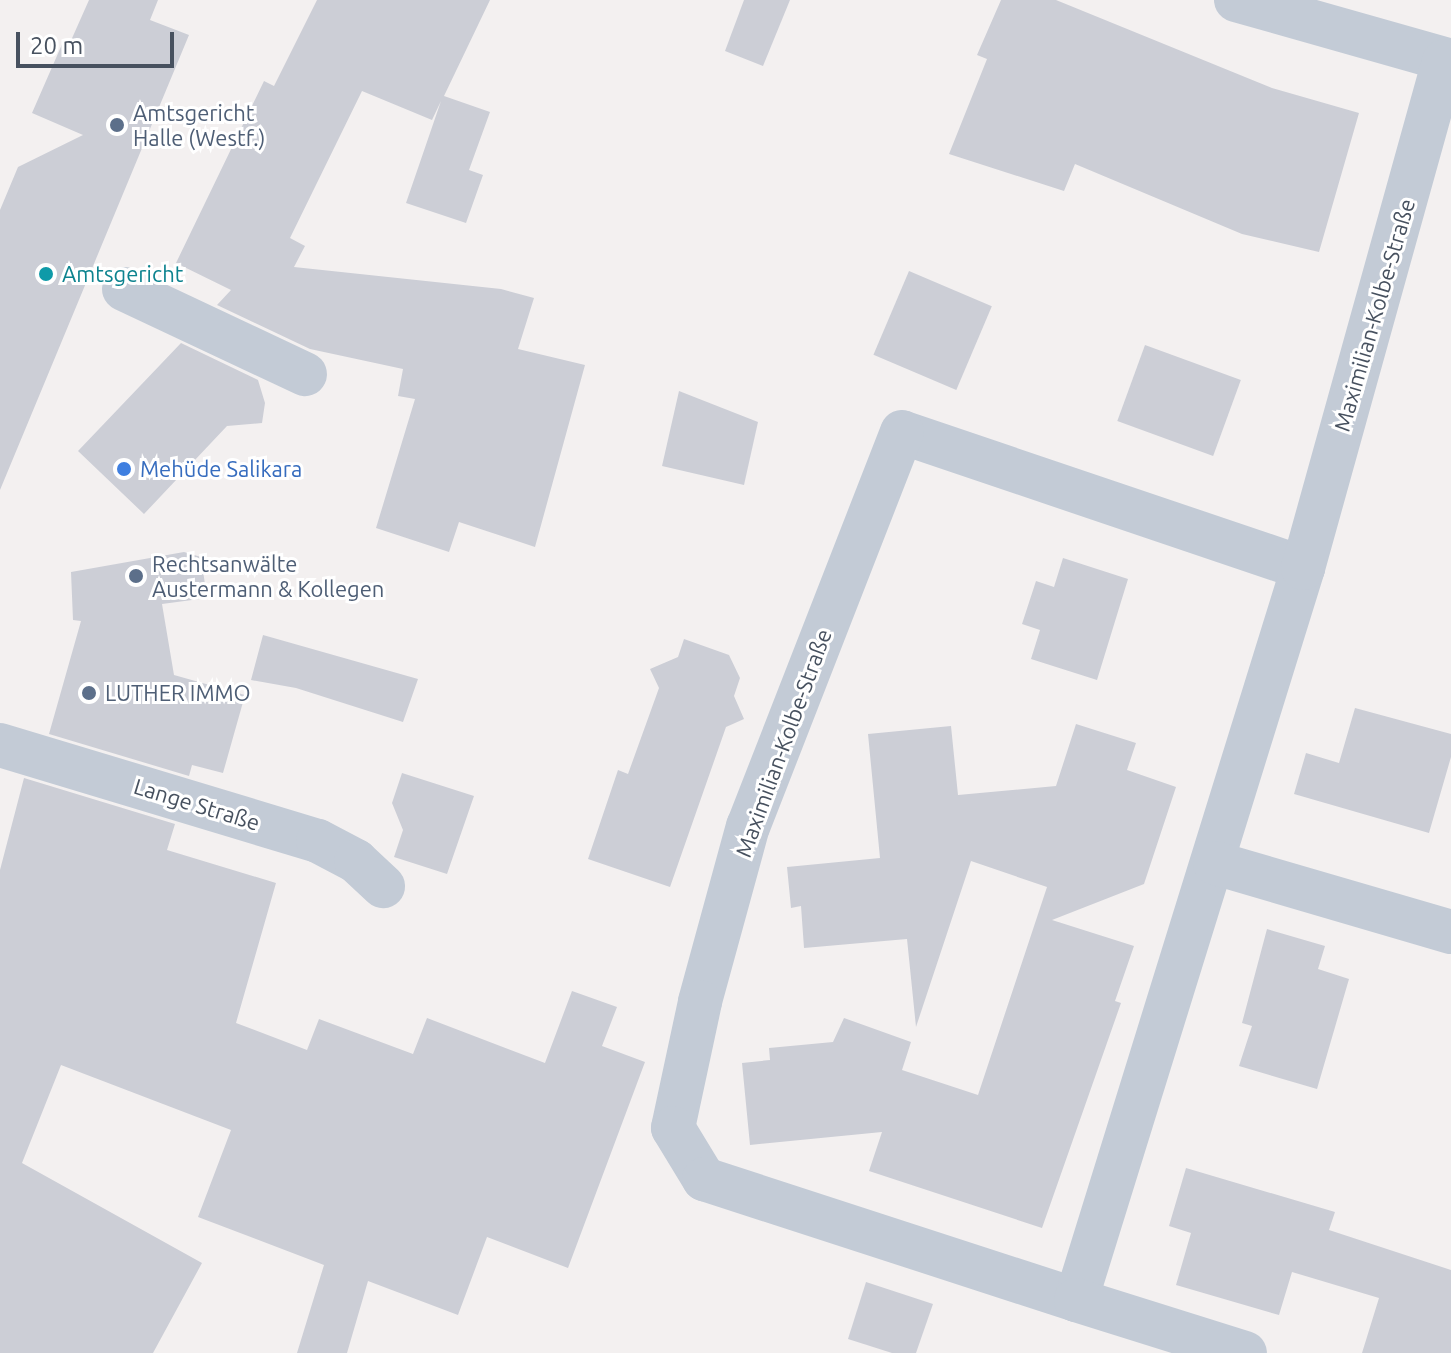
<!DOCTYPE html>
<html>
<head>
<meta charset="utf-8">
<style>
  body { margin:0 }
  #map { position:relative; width:1451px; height:1353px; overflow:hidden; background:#f3f0f0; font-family:Ubuntu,sans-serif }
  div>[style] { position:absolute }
  .building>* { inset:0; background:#ccced6; transform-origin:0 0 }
  .minor>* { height:44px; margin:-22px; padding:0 22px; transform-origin:22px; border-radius:22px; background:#c3cbd6 }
  .dots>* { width:22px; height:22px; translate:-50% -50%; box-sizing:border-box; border:4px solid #fff; border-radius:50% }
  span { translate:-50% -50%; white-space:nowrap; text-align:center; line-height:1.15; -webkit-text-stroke:6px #fff; paint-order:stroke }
  .service-label { font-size:22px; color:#4e5e75 }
  .left { translate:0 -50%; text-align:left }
  .culture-label { font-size:22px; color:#0d838f }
  .street-label { font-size:22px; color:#47515f }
  .shop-label { font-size:22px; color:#366cbe }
  .scale { position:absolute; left:16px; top:32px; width:158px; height:36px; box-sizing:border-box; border:4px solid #47515f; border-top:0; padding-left:10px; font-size:24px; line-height:28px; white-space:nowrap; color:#47515f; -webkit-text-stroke:6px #fff; paint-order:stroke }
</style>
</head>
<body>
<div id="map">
  <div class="building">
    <div style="clip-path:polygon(89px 0,158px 0,150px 20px,189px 35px,0 490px,0 210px,18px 167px,83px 135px,32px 113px,63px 42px,69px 45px)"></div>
    <div style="clip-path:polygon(317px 0,490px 0,444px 96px,490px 112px,469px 170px,483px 175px,466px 223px,406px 203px,441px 101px,432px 120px,362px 91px,290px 238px,305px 246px,294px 267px,501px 289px,534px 298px,518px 349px,585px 365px,535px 547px,459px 522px,449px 552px,376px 528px,415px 399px,398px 396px,403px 369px,310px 349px,217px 305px,231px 290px,176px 263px,264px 81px,274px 86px)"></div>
    <div style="clip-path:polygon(744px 0,790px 0,763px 66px,725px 51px)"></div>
    <div style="clip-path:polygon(1001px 0,1056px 0,1272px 88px,1359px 113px,1319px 252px,1242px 234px,1075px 164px,1064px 191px,949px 154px,987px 59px,977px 55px)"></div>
    <div style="left:909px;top:271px;width:90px;height:91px;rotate:23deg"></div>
    <div style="clip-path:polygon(181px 343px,258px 380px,265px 403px,262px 423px,227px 426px,144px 514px,78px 451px)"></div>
    <div style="left:1145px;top:345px;width:102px;height:81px;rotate:20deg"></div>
    <div style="clip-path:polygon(679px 391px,758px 422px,744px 485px,662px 466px)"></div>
    <div style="clip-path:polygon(184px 552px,201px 557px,207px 598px,162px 604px,174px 675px,245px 695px,223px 773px,192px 765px,189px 776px,49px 734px,81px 621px,73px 620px,71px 572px)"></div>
    <div style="clip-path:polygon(1063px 558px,1128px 579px,1097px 680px,1031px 659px,1040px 630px,1022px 624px,1036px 581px,1054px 587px)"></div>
    <div style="clip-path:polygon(263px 635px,418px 679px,403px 722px,296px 688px,251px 680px)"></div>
    <div style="clip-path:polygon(684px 639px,729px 655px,740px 678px,734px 696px,744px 719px,726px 727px,670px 887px,588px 859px,618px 770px,628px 774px,659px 688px,650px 669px,678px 657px)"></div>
    <div style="clip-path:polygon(1355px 708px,1451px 734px,1451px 757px,1429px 833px,1294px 794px,1306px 753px,1339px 763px)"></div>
    <div style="clip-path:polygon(1076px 724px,1136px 743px,1127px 770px,1176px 787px,1144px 884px,1052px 920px,1134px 946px,1115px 1001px,1121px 1003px,1042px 1228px,869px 1171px,882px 1132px,750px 1145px,742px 1063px,770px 1060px,769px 1048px,833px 1042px,844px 1018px,911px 1042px,902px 1070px,978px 1095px,1047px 887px,971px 861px,916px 1027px,907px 939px,804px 948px,801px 906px,791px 908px,787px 867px,880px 858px,868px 734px,951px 726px,958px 795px,1056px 786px)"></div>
    <div style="clip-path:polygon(402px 773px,474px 796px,447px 874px,394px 857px,403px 830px,392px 803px)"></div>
    <div style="clip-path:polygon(24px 778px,175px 824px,167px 850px,276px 883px,236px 1023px,307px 1050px,319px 1019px,413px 1054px,427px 1018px,545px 1063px,572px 991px,617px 1007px,602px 1046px,645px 1062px,568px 1268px,487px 1237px,458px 1315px,368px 1281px,347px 1353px,297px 1353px,324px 1265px,198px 1217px,231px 1130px,61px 1065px,22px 1163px,202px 1263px,153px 1353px,0 1353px,0 870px)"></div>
    <div style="clip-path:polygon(1267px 929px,1325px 946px,1318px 969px,1349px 979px,1317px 1089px,1239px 1066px,1252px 1026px,1242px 1023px)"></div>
    <div style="clip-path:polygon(1186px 1168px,1335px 1212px,1329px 1230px,1451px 1270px,1451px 1353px,1362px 1353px,1379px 1298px,1292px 1272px,1279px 1315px,1176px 1285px,1191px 1233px,1169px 1226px)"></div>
    <div style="clip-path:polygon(866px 1282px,933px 1304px,916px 1353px,892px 1353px,848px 1339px)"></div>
  </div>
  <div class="minor">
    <div style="left:1236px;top:0;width:223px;rotate:15.8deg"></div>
    <div style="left:124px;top:289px;width:200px;rotate:25.2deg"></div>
    <div style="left:1303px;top:568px;width:423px;rotate:-161.3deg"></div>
    <div style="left:902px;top:432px;width:423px;rotate:111.3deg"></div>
    <div style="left:748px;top:826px;width:182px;rotate:105.3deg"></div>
    <div style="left:700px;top:1002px;width:129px;rotate:102.1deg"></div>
    <div style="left:673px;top:1128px;width:60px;rotate:58.7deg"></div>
    <div style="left:704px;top:1179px;width:391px;rotate:18deg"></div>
    <div style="left:1076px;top:1300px;width:766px;rotate:-72.77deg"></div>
    <div style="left:1303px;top:568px;width:526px;rotate:-74.46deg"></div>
    <div style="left:0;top:745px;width:332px;rotate:16.8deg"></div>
    <div style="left:318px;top:841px;width:43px;rotate:27.8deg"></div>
    <div style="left:356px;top:861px;width:37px;rotate:43deg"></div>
    <div style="left:1215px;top:863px;width:246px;rotate:16.3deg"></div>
    <div style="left:1076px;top:1300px;width:177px;rotate:17.4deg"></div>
  </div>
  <div class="dots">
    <div style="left:117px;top:125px;background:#5c6f8a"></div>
    <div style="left:46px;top:274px;background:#0f9aa8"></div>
    <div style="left:124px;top:469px;background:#3f7fe0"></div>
    <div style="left:136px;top:576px;background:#5c6f8a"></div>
    <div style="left:89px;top:693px;background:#5c6f8a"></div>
  </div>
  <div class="service-label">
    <span class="left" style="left:133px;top:125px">Amtsgericht<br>Halle (Westf.)</span>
    <span class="left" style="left:152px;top:576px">Rechtsanwälte<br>Austermann &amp; Kollegen</span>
    <span class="left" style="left:105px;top:693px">LUTHER IMMO</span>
  </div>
  <div class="culture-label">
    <span class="left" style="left:62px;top:274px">Amtsgericht</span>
  </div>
  <div class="street-label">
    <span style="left:1374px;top:315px;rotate:-74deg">Maximilian-Kolbe-Straße</span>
    <span style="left:783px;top:743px;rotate:-70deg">Maximilian-Kolbe-Straße</span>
    <span style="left:197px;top:804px;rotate:17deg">Lange Straße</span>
  </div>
  <div class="shop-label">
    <span class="left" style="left:140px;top:469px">Mehüde Salikara</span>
  </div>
  <div class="scale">20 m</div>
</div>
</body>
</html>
